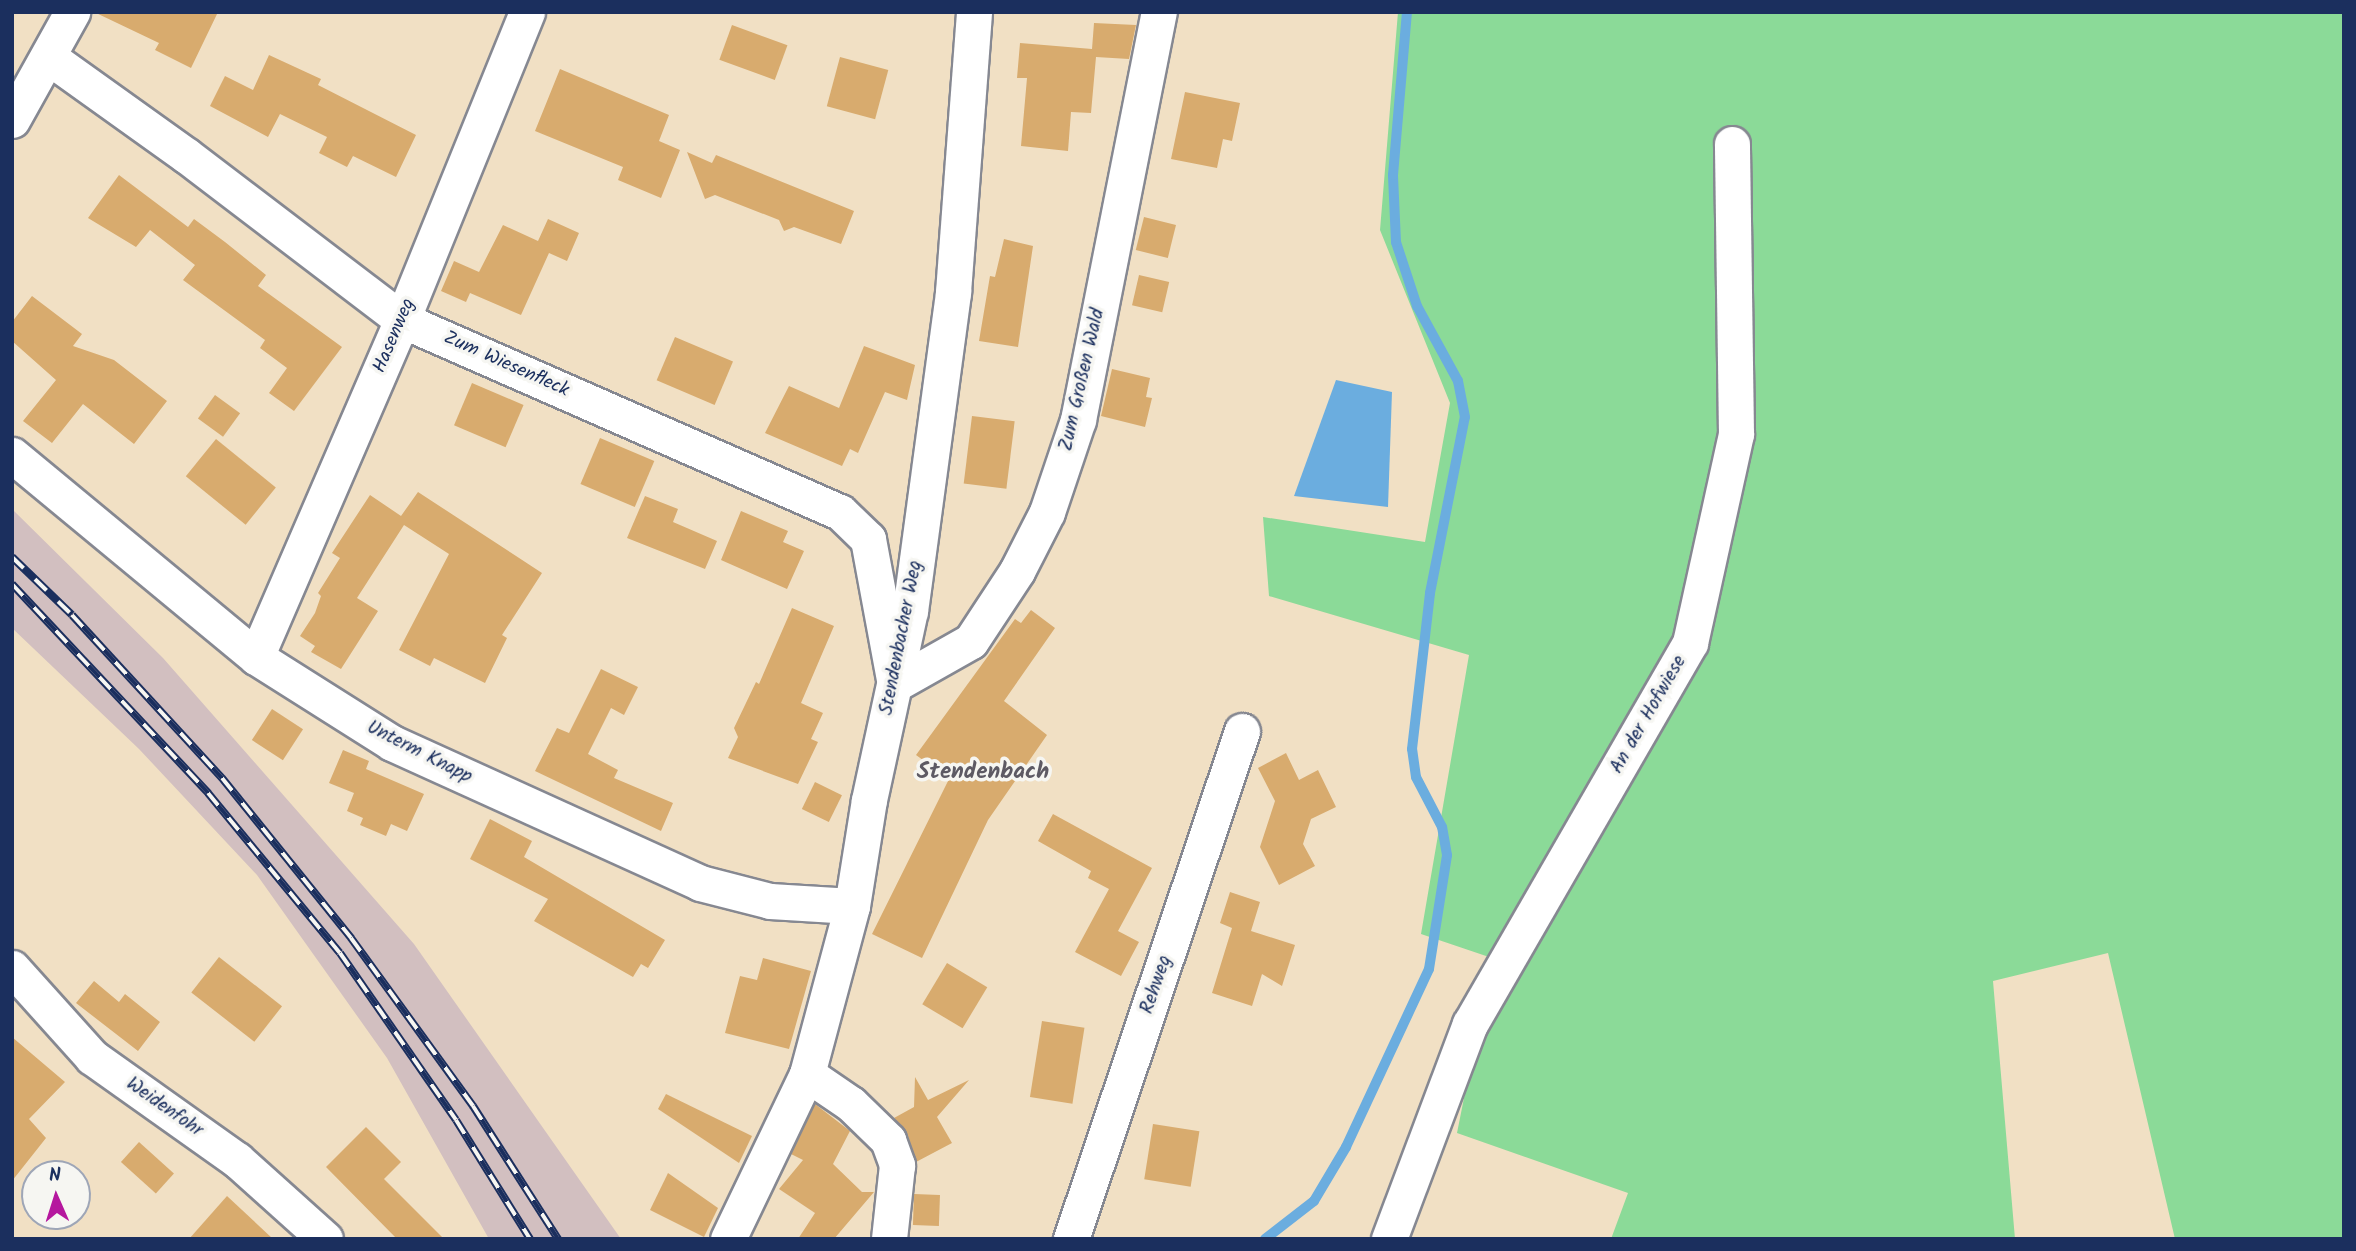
<!DOCTYPE html>
<html>
<head>
<meta charset="utf-8">
<style>
  body { margin:0 }
  #map { position:relative; width:2356px; height:1251px; overflow:hidden; background:#f1e0c4; font-family:Kalam,sans-serif }
  div>[style] { position:absolute }
  .industrial>* { inset:0; background:#d2bfc0 }
  .green>* { inset:0; background:#8bda98 }
  .water>* { inset:0; background:#6baddf }
  .stream>* { height:10px; margin:-5px; padding:0 5px; transform-origin:5px; border-radius:5px; background:#6baddf }
  .building>* { inset:0; background:#d8ab6e; transform-origin:0 0 }
  .roads { filter:drop-shadow(2px 0 #868891) drop-shadow(-2px 0 #868891) drop-shadow(0 2px #868891) drop-shadow(0 -2px #868891) }
  .street>* { height:35px; margin:-17.5px; padding:0 17.5px; transform-origin:17.5px; border-radius:17.5px; background:#fff }
  .rail>* { height:8px; margin-top:-4px; transform-origin:0; background:repeating-linear-gradient(90deg,#f6f6f2 0 16px,#1b2f5e 0 32px); box-sizing:border-box; border-block:2px solid #1b2f5e }
  span { translate:-50% -50%; white-space:nowrap; text-align:center; line-height:1.15; -webkit-text-stroke:7px #f6f6f2; paint-order:stroke }
  .street-label { font-size:19px; color:#1b2f5e }
  .quarter-label { font-size:23px; color:#5d5a64; font-weight:700 }
  .frame { position:absolute; inset:0; border:14px solid #1b2f5e; pointer-events:none }
  .north { position:absolute; left:21px; top:1160px; width:70px; height:70px; box-sizing:border-box; background:#f6f6f2; border:2px solid #9ea6b7; border-radius:50%; rotate:357deg; font-size:19px; font-weight:700; line-height:28px; text-align:center; color:#1b2f5e }
  .north::after { content:''; display:block; margin:auto; width:24px; height:32px; background:#b5179e; clip-path:polygon(50% 0,100% 100%,50% 72%,0 100%) }
</style>
</head>
<body>
<div id="map">
  <div class="industrial">
    <div style="clip-path:polygon(12px 509px,163px 658px,414px 944px,621px 1239px,489px 1239px,387px 1058px,257px 875px,139px 749px,12px 628px)"></div>
  </div>
  <div class="green">
    <div style="clip-path:polygon(1398px 12px,2344px 12px,2344px 1239px,2175px 1239px,2108px 953px,1993px 981px,2015px 1239px,1611px 1239px,1628px 1193px,1457px 1133px,1492px 958px,1421px 934px,1469px 655px,1269px 596px,1263px 517px,1425px 542px,1450px 403px,1380px 230px)"></div>
  </div>
  <div class="water">
    <div style="clip-path:polygon(1336px 380px,1392px 392px,1388px 507px,1294px 496px)"></div>
  </div>
  <div class="stream">
    <div style="left:1265px;top:1239px;width:62px;rotate:-37.8deg"></div>
    <div style="left:1314px;top:1201px;width:63px;rotate:-59.3deg"></div>
    <div style="left:1346px;top:1147px;width:196px;rotate:-65deg"></div>
    <div style="left:1429px;top:969px;width:115px;rotate:-81deg"></div>
    <div style="left:1447px;top:855px;width:28px;rotate:-100deg"></div>
    <div style="left:1442px;top:827px;width:56px;rotate:-117.5deg"></div>
    <div style="left:1416px;top:777px;width:28px;rotate:-98deg"></div>
    <div style="left:1412px;top:749px;width:157px;rotate:-83.4deg"></div>
    <div style="left:1430px;top:593px;width:179px;rotate:-78.8deg"></div>
    <div style="left:1465px;top:417px;width:37px;rotate:-101deg"></div>
    <div style="left:1458px;top:381px;width:85px;rotate:-118.7deg"></div>
    <div style="left:1417px;top:306px;width:67px;rotate:-108.2deg"></div>
    <div style="left:1396px;top:242px;width:67px;rotate:-92.6deg"></div>
    <div style="left:1393px;top:175px;width:164px;rotate:-85.1deg"></div>
  </div>
  <div class="building">
    <div style="clip-path:polygon(94px 12px,218px 12px,191px 68px,155px 50px,159px 43px)"></div>
    <div style="clip-path:polygon(1094px 23px,1136px 25px,1129px 59px,1096px 57px,1091px 113px,1071px 112px,1068px 151px,1021px 146px,1027px 78px,1017px 78px,1020px 43px,1092px 49px)"></div>
    <div style="left:732px;top:25px;width:59px;height:37px;rotate:20deg"></div>
    <div style="clip-path:polygon(269px 55px,321px 79px,318px 85px,416px 135px,396px 177px,353px 156px,347px 167px,319px 153px,327px 137px,280px 114px,268px 137px,210px 106px,225px 76px,253px 90px)"></div>
    <div style="left:840px;top:57px;width:50px;height:51px;rotate:15deg"></div>
    <div style="clip-path:polygon(560px 69px,669px 115px,659px 141px,680px 150px,661px 198px,618px 180px,623px 167px,535px 131px)"></div>
    <div style="clip-path:polygon(1185px 92px,1240px 103px,1232px 141px,1223px 139px,1217px 168px,1171px 159px)"></div>
    <div style="clip-path:polygon(687px 152px,712px 163px,716px 155px,854px 211px,841px 244px,794px 227px,784px 231px,779px 220px,715px 195px,705px 199px)"></div>
    <div style="clip-path:polygon(119px 175px,188px 227px,194px 219px,225px 242px,266px 275px,258px 286px,342px 347px,294px 411px,269px 393px,287px 368px,260px 348px,265px 340px,183px 280px,195px 265px,150px 230px,136px 247px,88px 218px)"></div>
    <div style="left:1144px;top:217px;width:33px;height:34px;rotate:14deg"></div>
    <div style="clip-path:polygon(548px 219px,579px 233px,567px 261px,549px 253px,521px 315px,470px 293px,466px 302px,441px 291px,454px 261px,479px 272px,503px 225px,538px 241px)"></div>
    <div style="clip-path:polygon(1004px 239px,1033px 246px,1018px 347px,979px 341px,990px 276px,995px 277px)"></div>
    <div style="left:1139px;top:275px;width:31px;height:31px;rotate:13deg"></div>
    <div style="clip-path:polygon(32px 296px,82px 334px,73px 346px,114px 360px,167px 401px,134px 444px,83px 404px,52px 443px,23px 421px,56px 380px,12px 341px,12px 322px)"></div>
    <div style="left:675px;top:337px;width:63px;height:47px;rotate:23deg"></div>
    <div style="clip-path:polygon(864px 346px,915px 365px,907px 400px,885px 392px,858px 453px,850px 449px,842px 466px,765px 433px,789px 386px,839px 408px)"></div>
    <div style="clip-path:polygon(1112px 369px,1150px 378px,1146px 397px,1152px 398px,1145px 427px,1101px 416px)"></div>
    <div style="left:472px;top:383px;width:56px;height:46px;rotate:23deg"></div>
    <div style="left:215px;top:395px;width:31px;height:29px;rotate:36deg"></div>
    <div style="left:972px;top:416px;width:43px;height:68px;rotate:7deg"></div>
    <div style="left:600px;top:438px;width:59px;height:50px;rotate:23deg"></div>
    <div style="left:216px;top:439px;width:77px;height:48px;rotate:39deg"></div>
    <div style="clip-path:polygon(418px 492px,542px 573px,502px 635px,507px 638px,485px 683px,434px 658px,430px 666px,399px 650px,449px 554px,404px 525px,357px 598px,378px 611px,341px 669px,311px 652px,315px 646px,300px 636px,315px 613px,321px 596px,318px 593px,340px 558px,332px 553px,370px 495px,401px 516px)"></div>
    <div style="clip-path:polygon(645px 496px,678px 509px,673px 522px,717px 541px,705px 569px,627px 538px)"></div>
    <div style="clip-path:polygon(741px 511px,788px 531px,783px 542px,804px 551px,787px 589px,721px 560px)"></div>
    <div style="clip-path:polygon(792px 608px,834px 626px,801px 703px,823px 713px,811px 739px,818px 742px,798px 784px,728px 758px,738px 737px,734px 728px,756px 682px,759px 684px)"></div>
    <div style="clip-path:polygon(1031px 610px,1055px 628px,1004px 701px,1047px 735px,988px 820px,922px 958px,872px 934px,949px 779px,916px 755px,1015px 619px,1021px 623px)"></div>
    <div style="clip-path:polygon(601px 669px,638px 687px,624px 715px,611px 708px,588px 754px,618px 770px,614px 778px,673px 803px,661px 831px,535px 771px,557px 728px,569px 733px)"></div>
    <div style="left:272px;top:709px;width:37px;height:37px;rotate:33deg"></div>
    <div style="clip-path:polygon(343px 750px,369px 761px,366px 769px,424px 794px,407px 831px,391px 824px,386px 836px,360px 825px,363px 818px,347px 811px,354px 793px,329px 783px)"></div>
    <div style="clip-path:polygon(1286px 753px,1299px 780px,1318px 770px,1336px 807px,1311px 819px,1303px 844px,1315px 866px,1279px 885px,1260px 847px,1275px 801px,1258px 768px)"></div>
    <div style="left:815px;top:782px;width:30px;height:30px;rotate:26deg"></div>
    <div style="clip-path:polygon(1053px 814px,1152px 868px,1118px 931px,1139px 942px,1121px 976px,1075px 952px,1109px 889px,1088px 878px,1091px 871px,1038px 841px)"></div>
    <div style="clip-path:polygon(490px 819px,532px 841px,524px 857px,665px 940px,648px 968px,641px 964px,633px 977px,534px 921px,548px 899px,470px 859px)"></div>
    <div style="clip-path:polygon(1230px 892px,1260px 902px,1251px 931px,1295px 945px,1282px 986px,1262px 974px,1252px 1006px,1212px 993px,1232px 928px,1220px 923px)"></div>
    <div style="left:219px;top:957px;width:80px;height:45px;rotate:38deg"></div>
    <div style="clip-path:polygon(763px 958px,811px 971px,789px 1049px,725px 1033px,740px 976px,757px 980px)"></div>
    <div style="left:947px;top:963px;width:47px;height:48px;rotate:31deg"></div>
    <div style="clip-path:polygon(94px 981px,119px 1002px,125px 994px,160px 1022px,138px 1051px,76px 1003px)"></div>
    <div style="left:1042px;top:1021px;width:43px;height:77px;rotate:9deg"></div>
    <div style="clip-path:polygon(12px 1037px,65px 1082px,29px 1119px,46px 1138px,12px 1181px)"></div>
    <div style="clip-path:polygon(915px 1077px,928px 1100px,969px 1080px,937px 1117px,952px 1143px,916px 1162px,907px 1133px,894px 1118px,914px 1107px)"></div>
    <div style="clip-path:polygon(666px 1094px,752px 1136px,739px 1163px,658px 1109px)"></div>
    <div style="clip-path:polygon(815px 1104px,850px 1131px,833px 1164px,862px 1192px,874px 1192px,834px 1239px,798px 1239px,815px 1213px,779px 1189px,803px 1160px,791px 1154px)"></div>
    <div style="left:1153px;top:1124px;width:47px;height:56px;rotate:9deg"></div>
    <div style="clip-path:polygon(366px 1127px,401px 1162px,384px 1179px,444px 1239px,397px 1239px,326px 1167px)"></div>
    <div style="left:139px;top:1142px;width:47px;height:27px;rotate:42deg"></div>
    <div style="clip-path:polygon(668px 1173px,718px 1208px,704px 1237px,650px 1210px)"></div>
    <div style="left:914px;top:1194px;width:26px;height:31px;rotate:2deg"></div>
    <div style="clip-path:polygon(227px 1196px,273px 1239px,189px 1239px)"></div>
  </div>
  <div class="roads">
    <div class="street">
      <div style="left:50px;top:58px;width:168px;rotate:35.6deg"></div>
      <div style="left:187px;top:156px;width:270px;rotate:37.3deg"></div>
      <div style="left:402px;top:320px;width:478px;rotate:23.7deg"></div>
      <div style="left:840px;top:512px;width:39px;rotate:44deg"></div>
      <div style="left:868px;top:539px;width:147px;rotate:79.5deg"></div>
      <div style="left:895px;top:684px;width:87px;rotate:-29.5deg"></div>
      <div style="left:971px;top:641px;width:84px;rotate:-56.7deg"></div>
      <div style="left:1017px;top:571px;width:66px;rotate:-63deg"></div>
      <div style="left:1047px;top:512px;width:97px;rotate:-71.4deg"></div>
      <div style="left:1078px;top:420px;width:416px;rotate:-78.8deg"></div>
      <div style="left:12px;top:120px;width:124px;rotate:-60.9deg"></div>
      <div style="left:12px;top:455px;width:317px;rotate:39.6deg"></div>
      <div style="left:256px;top:657px;width:161px;rotate:32.3deg"></div>
      <div style="left:392px;top:743px;width:338px;rotate:24.4deg"></div>
      <div style="left:700px;top:883px;width:72px;rotate:14.4deg"></div>
      <div style="left:770px;top:901px;width:82px;rotate:3.5deg"></div>
      <div style="left:256px;top:657px;width:367px;rotate:-66.6deg"></div>
      <div style="left:402px;top:320px;width:332px;rotate:-67.9deg"></div>
      <div style="left:12px;top:968px;width:120px;rotate:48deg"></div>
      <div style="left:92px;top:1057px;width:178px;rotate:35.4deg"></div>
      <div style="left:237px;top:1160px;width:118px;rotate:41.9deg"></div>
      <div style="left:807px;top:1074px;width:53px;rotate:34.3deg"></div>
      <div style="left:851px;top:1104px;width:52px;rotate:44.2deg"></div>
      <div style="left:888px;top:1140px;width:27px;rotate:70deg"></div>
      <div style="left:897px;top:1165px;width:74px;rotate:96.2deg"></div>
      <div style="left:728px;top:1239px;width:183px;rotate:-64.4deg"></div>
      <div style="left:807px;top:1074px;width:174px;rotate:-75deg"></div>
      <div style="left:852px;top:906px;width:107px;rotate:-80.9deg"></div>
      <div style="left:869px;top:800px;width:193px;rotate:-77.8deg"></div>
      <div style="left:910px;top:611px;width:322px;rotate:-82.3deg"></div>
      <div style="left:953px;top:292px;width:281px;rotate:-85.7deg"></div>
      <div style="left:1071px;top:1239px;width:536px;rotate:-71.4deg"></div>
      <div style="left:1389px;top:1239px;width:230px;rotate:-69.4deg"></div>
      <div style="left:1470px;top:1024px;width:440px;rotate:-60deg"></div>
      <div style="left:1690px;top:643px;width:214px;rotate:-77.6deg"></div>
      <div style="left:1736px;top:434px;width:290px;rotate:-90.8deg"></div>
    </div>
  </div>
  <div class="rail">
    <div style="left:12px;top:557px;width:83px;rotate:44deg"></div>
    <div style="left:72px;top:615px;width:222px;rotate:47.4deg"></div>
    <div style="left:222px;top:778px;width:206px;rotate:51.1deg"></div>
    <div style="left:351px;top:938px;width:208px;rotate:54deg"></div>
    <div style="left:473px;top:1106px;width:158px;rotate:57.4deg"></div>
    <div style="left:12px;top:584px;width:287px;rotate:46.8deg"></div>
    <div style="left:208px;top:793px;width:207px;rotate:50.5deg"></div>
    <div style="left:340px;top:953px;width:203px;rotate:55.2deg"></div>
    <div style="left:456px;top:1120px;width:140px;rotate:58.1deg"></div>
  </div>
  <div class="street-label">
    <span style="left:395px;top:336px;rotate:-67deg">Hasenweg</span>
    <span style="left:506px;top:365px;rotate:24deg">Zum Wiesenfleck</span>
    <span style="left:1083px;top:380px;rotate:-77deg">Zum Großen Wald</span>
    <span style="left:902px;top:638px;rotate:-79deg">Stendenbacher Weg</span>
    <span style="left:1649px;top:715px;rotate:-60deg">An der Hofwiese</span>
    <span style="left:419px;top:753px;rotate:27deg">Unterm Knapp</span>
    <span style="left:1157px;top:985px;rotate:-71deg">Rehweg</span>
    <span style="left:164px;top:1108px;rotate:35deg">Weidenfohr</span>
  </div>
  <div class="quarter-label">
    <span style="left:983px;top:772px">Stendenbach</span>
  </div>
  <div class="frame"></div>
  <div class="north">N</div>
</div>
</body>
</html>
